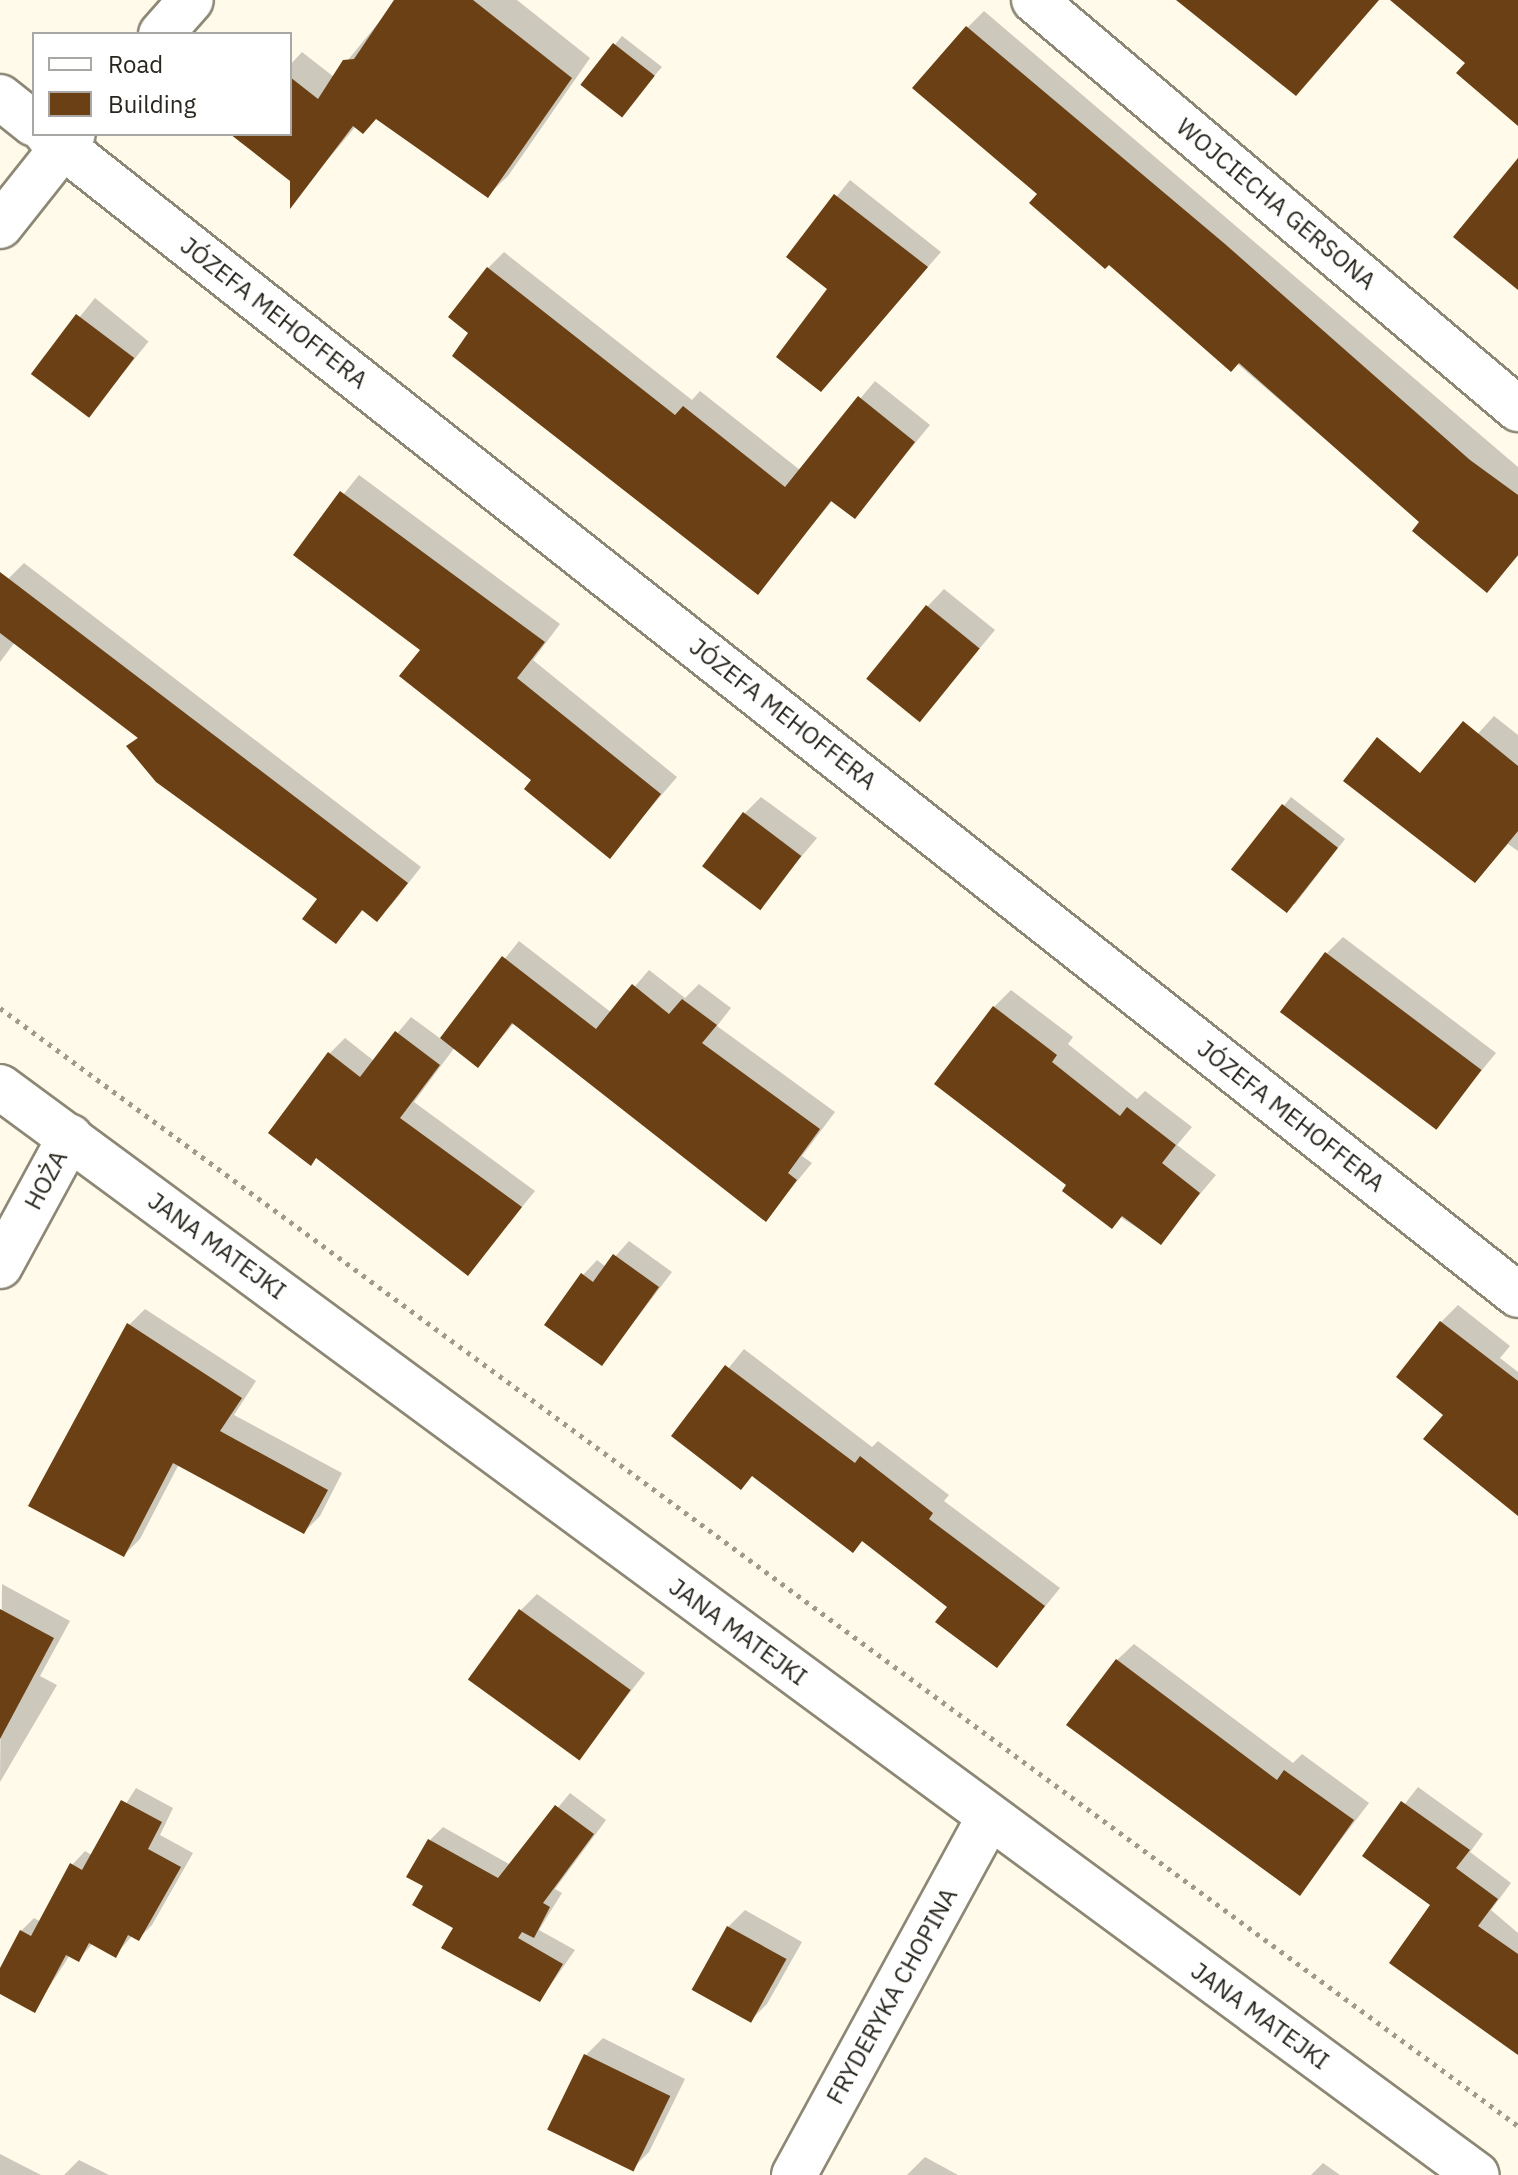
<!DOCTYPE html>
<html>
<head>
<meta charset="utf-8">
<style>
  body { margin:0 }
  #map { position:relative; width:1518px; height:2175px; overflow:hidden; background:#fffaea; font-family:"IBM Plex Sans",sans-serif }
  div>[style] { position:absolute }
  .shadow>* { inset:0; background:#0003; transform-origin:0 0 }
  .building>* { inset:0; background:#6b4014; transform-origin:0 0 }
  .path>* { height:5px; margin-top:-2.5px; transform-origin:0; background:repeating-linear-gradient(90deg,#9e9a8e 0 4px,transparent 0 10px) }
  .roads { filter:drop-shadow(2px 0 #8d8875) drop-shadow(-2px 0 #8d8875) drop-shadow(0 2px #8d8875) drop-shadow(0 -2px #8d8875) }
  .street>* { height:44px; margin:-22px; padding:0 22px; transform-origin:22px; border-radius:22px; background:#fff }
  .secondary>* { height:44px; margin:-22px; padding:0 22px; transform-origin:22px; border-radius:22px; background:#fff }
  span { translate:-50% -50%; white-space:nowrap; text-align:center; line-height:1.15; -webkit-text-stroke:8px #fff; paint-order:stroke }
  .street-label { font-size:24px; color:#28261e }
  .legend { position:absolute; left:32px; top:32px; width:260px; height:104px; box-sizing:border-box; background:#fff; border:2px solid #a9a8a5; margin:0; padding:10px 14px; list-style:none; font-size:24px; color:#28261e }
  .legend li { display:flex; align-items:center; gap:16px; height:40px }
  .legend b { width:40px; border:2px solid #a9a8a5 }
</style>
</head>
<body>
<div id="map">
  <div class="shadow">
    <div style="clip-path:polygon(397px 0,517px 0,590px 58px,508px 176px,488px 195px,377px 117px,356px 126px,303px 189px,234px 134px,290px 134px,290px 65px,302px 52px,334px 77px)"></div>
    <div style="clip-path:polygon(984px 11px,1518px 467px,1518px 556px,1487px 590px,1422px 522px,1039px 194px,967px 28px)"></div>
    <div style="clip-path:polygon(622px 36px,662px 67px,628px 106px,583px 84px)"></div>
    <div style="clip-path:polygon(850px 180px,941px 252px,821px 389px,830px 289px,788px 257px)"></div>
    <div style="clip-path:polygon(504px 252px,692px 400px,700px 391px,800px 470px,875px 381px,930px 425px,854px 517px,833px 500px,757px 592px,471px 332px,488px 268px)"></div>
    <div style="left:95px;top:298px;width:69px;height:97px;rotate:39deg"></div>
    <div style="clip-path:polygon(359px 475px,560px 624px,533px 660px,677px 777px,609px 856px,534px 779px,423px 650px,296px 554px)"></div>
    <div style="clip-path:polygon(24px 563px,421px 867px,392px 904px,377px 919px,364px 909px,336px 942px,320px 899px,129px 746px,139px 736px,15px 642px,0 662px,0 587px)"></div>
    <div style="clip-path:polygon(944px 589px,995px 630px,920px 720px,928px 606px)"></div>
    <div style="clip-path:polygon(1494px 716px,1518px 735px,1518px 851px,1508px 844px,1475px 881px,1399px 821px)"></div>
    <div style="clip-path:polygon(761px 797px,817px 838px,758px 908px,744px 814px)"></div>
    <div style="clip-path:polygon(1291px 797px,1345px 839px,1295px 904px,1232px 869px)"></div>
    <div style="clip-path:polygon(1343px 937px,1496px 1053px,1434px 1128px,1326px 954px)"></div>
    <div style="clip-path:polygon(519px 941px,612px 1013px,649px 970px,685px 998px,699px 984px,731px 1008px,717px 1026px,835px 1112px,802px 1156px,812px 1163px,766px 1219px,514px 1023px,478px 1065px,455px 1047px,414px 1102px,535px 1191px,467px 1274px,329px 1054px,345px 1038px,374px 1061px,411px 1017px,441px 1039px)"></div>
    <div style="clip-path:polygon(1011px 990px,1073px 1037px,1068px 1044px,1137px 1099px,1145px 1091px,1192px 1127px,1177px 1145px,1216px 1175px,1160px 1242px,1069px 1185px,994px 1007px)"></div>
    <div style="clip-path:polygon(629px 1241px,672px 1272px,602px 1364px,583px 1275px,597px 1260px,606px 1267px)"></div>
    <div style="clip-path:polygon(1458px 1305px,1510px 1346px,1500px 1358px,1518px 1372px,1518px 1513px,1446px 1415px,1441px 1322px)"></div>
    <div style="clip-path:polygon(145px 1309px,256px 1381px,234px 1415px,342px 1473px,320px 1516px,304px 1532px,179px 1464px,140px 1539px,124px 1555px,129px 1325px)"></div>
    <div style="clip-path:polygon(744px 1349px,872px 1447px,878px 1441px,949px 1495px,944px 1501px,1060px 1588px,997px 1666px,949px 1607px,863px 1540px,853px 1551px,754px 1474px,741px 1487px,674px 1436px)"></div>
    <div style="clip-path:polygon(2px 1584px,70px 1621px,40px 1676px,57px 1685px,0 1782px)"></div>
    <div style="clip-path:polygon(537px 1594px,645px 1673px,578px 1759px,520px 1611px)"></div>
    <div style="clip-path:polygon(1134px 1644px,1293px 1763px,1302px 1754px,1369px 1803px,1300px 1893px,1117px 1660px)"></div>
    <div style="clip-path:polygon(1418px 1787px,1483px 1834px,1470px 1852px,1511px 1883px,1491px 1910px,1518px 1933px,1518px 2055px,1433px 1904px,1365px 1855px)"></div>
    <div style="clip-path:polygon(136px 1788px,173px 1808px,160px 1835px,193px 1853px,152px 1925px,139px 1938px,133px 1935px,115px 1955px,93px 1943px,79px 1959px,70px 1955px,34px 2010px,0 1992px,0 1972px,21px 1931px,34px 1918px,41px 1922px,72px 1865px,85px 1851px,93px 1856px)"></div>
    <div style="clip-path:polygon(570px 1793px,606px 1820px,555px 1889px,562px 1893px,539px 1930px,575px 1950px,540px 2000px,455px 1927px,425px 1885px,429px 1841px,443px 1827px,511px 1865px)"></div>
    <div style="clip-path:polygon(745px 1910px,802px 1942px,767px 2004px,750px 2021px,728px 1927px)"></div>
    <div style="clip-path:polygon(603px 2038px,685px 2079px,649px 2152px,632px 2169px,549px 2128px,586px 2055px)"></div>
    <div style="clip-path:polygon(0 2154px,41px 2175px,0 2175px)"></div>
    <div style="clip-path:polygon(925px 2157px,958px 2175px,907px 2175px)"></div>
    <div style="clip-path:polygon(79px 2160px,109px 2175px,64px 2175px)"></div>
    <div style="clip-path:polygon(1323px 2163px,1340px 2175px,1311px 2175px)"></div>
  </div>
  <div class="building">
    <div style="clip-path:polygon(394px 0,473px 0,572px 78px,488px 198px,376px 119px,363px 134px,353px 126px,290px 209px,290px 181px,230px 134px,290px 134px,290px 77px,318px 99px,343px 60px,354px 59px)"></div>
    <div style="clip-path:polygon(1176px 0,1379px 0,1296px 96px)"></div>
    <div style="clip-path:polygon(1390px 0,1518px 0,1518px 126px,1456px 73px,1465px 63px)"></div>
    <div style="clip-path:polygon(966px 26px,1225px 244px,1470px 460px,1518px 495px,1518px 555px,1487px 593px,1412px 531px,1419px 522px,1239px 363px,1231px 372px,1109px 265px,1105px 269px,1029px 203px,1037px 194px,912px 88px)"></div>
    <div style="left:613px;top:43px;width:53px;height:53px;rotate:38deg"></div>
    <div style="clip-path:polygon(1518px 158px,1518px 290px,1453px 237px)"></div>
    <div style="clip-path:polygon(834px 194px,928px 267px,821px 392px,776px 357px,827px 289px,786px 257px)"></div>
    <div style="clip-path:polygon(487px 267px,675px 415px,683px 406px,785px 487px,858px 396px,915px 442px,855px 519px,831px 501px,758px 595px,452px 356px,468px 333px,448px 317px)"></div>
    <div style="left:76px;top:314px;width:73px;height:75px;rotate:37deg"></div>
    <div style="clip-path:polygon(340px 491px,545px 642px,517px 678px,661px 794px,610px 859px,524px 789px,531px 780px,399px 676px,420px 650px,293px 555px)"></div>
    <div style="clip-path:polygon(0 572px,408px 883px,377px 922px,362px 910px,336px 944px,302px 919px,317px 899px,156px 782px,126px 746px,138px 738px,0 633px)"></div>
    <div style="left:926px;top:605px;width:69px;height:95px;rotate:39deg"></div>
    <div style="clip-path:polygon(1463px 721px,1518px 766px,1518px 831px,1475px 883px,1343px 781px,1377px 737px,1420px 773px)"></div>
    <div style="left:1282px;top:804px;width:71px;height:83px;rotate:38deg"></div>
    <div style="left:743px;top:812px;width:73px;height:68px;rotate:37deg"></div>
    <div style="left:1325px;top:952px;width:196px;height:75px;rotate:37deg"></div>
    <div style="clip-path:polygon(502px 956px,596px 1029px,632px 984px,669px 1014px,682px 999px,717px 1025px,702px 1043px,820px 1129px,788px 1173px,797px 1180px,766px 1222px,512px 1023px,478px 1068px,440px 1038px)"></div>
    <div style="clip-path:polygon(993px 1006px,1057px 1055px,1052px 1062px,1120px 1116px,1127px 1107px,1176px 1145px,1162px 1163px,1200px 1193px,1161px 1245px,1122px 1216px,1112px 1229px,1062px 1191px,1066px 1185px,934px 1084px)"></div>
    <div style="clip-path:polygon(395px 1031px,440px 1065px,400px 1118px,522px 1207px,468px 1276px,316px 1158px,311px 1166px,268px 1133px,328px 1052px,360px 1077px)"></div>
    <div style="clip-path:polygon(613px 1254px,659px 1287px,602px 1366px,544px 1325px,581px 1273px,593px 1282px)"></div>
    <div style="clip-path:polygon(1440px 1321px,1518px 1381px,1518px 1516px,1423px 1439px,1443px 1415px,1396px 1377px)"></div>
    <div style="clip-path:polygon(127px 1323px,242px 1398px,220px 1431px,328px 1490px,304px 1534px,173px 1463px,124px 1557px,28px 1506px)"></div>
    <div style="clip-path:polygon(725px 1365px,855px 1463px,860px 1456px,933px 1513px,929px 1519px,1045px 1606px,997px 1668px,935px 1622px,947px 1607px,862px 1541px,853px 1553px,752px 1476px,741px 1490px,671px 1436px)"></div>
    <div style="clip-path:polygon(0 1609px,54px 1638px,0 1739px)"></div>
    <div style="left:519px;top:1609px;width:138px;height:87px;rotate:36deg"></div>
    <div style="clip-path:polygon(1116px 1659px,1277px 1780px,1284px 1770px,1354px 1820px,1300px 1896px,1066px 1725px)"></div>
    <div style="clip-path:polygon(121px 1800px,162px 1822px,148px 1849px,181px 1867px,139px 1941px,128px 1935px,116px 1958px,89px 1943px,79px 1962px,66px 1955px,35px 2013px,0 1994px,0 1968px,20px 1930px,31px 1936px,70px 1863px,82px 1870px)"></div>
    <div style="clip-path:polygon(1401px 1801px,1470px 1850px,1456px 1868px,1498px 1899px,1478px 1926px,1518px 1954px,1518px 2055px,1389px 1963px,1430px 1905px,1362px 1856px)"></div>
    <div style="clip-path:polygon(555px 1805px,594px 1834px,543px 1903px,550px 1907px,534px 1938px,522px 1932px,518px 1938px,563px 1964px,540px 2002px,441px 1948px,453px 1928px,412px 1905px,423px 1886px,406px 1877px,428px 1839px,498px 1878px)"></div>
    <div style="left:727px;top:1926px;width:68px;height:73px;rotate:29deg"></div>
    <div style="left:584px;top:2054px;width:96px;height:84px;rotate:26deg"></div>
  </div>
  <div class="path">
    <div style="left:0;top:1008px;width:1885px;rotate:36.37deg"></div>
  </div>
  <div class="roads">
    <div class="street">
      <div style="left:1034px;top:0;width:634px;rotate:40.2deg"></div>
      <div style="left:161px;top:34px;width:45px;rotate:-48.6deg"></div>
      <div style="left:0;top:97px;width:43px;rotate:38.5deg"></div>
      <div style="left:47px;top:134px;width:1874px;rotate:38.28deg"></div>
      <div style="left:0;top:226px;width:117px;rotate:-51.6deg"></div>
      <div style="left:0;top:1266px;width:147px;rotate:-61.5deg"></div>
      <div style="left:794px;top:2175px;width:407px;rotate:-61.4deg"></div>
    </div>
    <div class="secondary">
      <div style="left:0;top:1087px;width:1834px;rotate:36.38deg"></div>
    </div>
  </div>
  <div class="street-label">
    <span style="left:1276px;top:204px;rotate:40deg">WOJCIECHA GERSONA</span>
    <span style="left:274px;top:313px;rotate:38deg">JÓZEFA MEHOFFERA</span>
    <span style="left:783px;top:714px;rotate:38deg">JÓZEFA MEHOFFERA</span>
    <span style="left:1291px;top:1116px;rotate:38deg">JÓZEFA MEHOFFERA</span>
    <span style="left:46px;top:1180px;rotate:-62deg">HOŻA</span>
    <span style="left:217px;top:1246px;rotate:36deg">JANA MATEJKI</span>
    <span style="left:738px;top:1632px;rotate:36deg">JANA MATEJKI</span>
    <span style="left:892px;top:1996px;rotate:-61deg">FRYDERYKA CHOPINA</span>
    <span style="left:1260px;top:2016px;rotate:36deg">JANA MATEJKI</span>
  </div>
  <ul class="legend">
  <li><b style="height:10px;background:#fff"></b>Road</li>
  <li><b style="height:22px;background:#6b4014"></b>Building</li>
  </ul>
</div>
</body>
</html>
